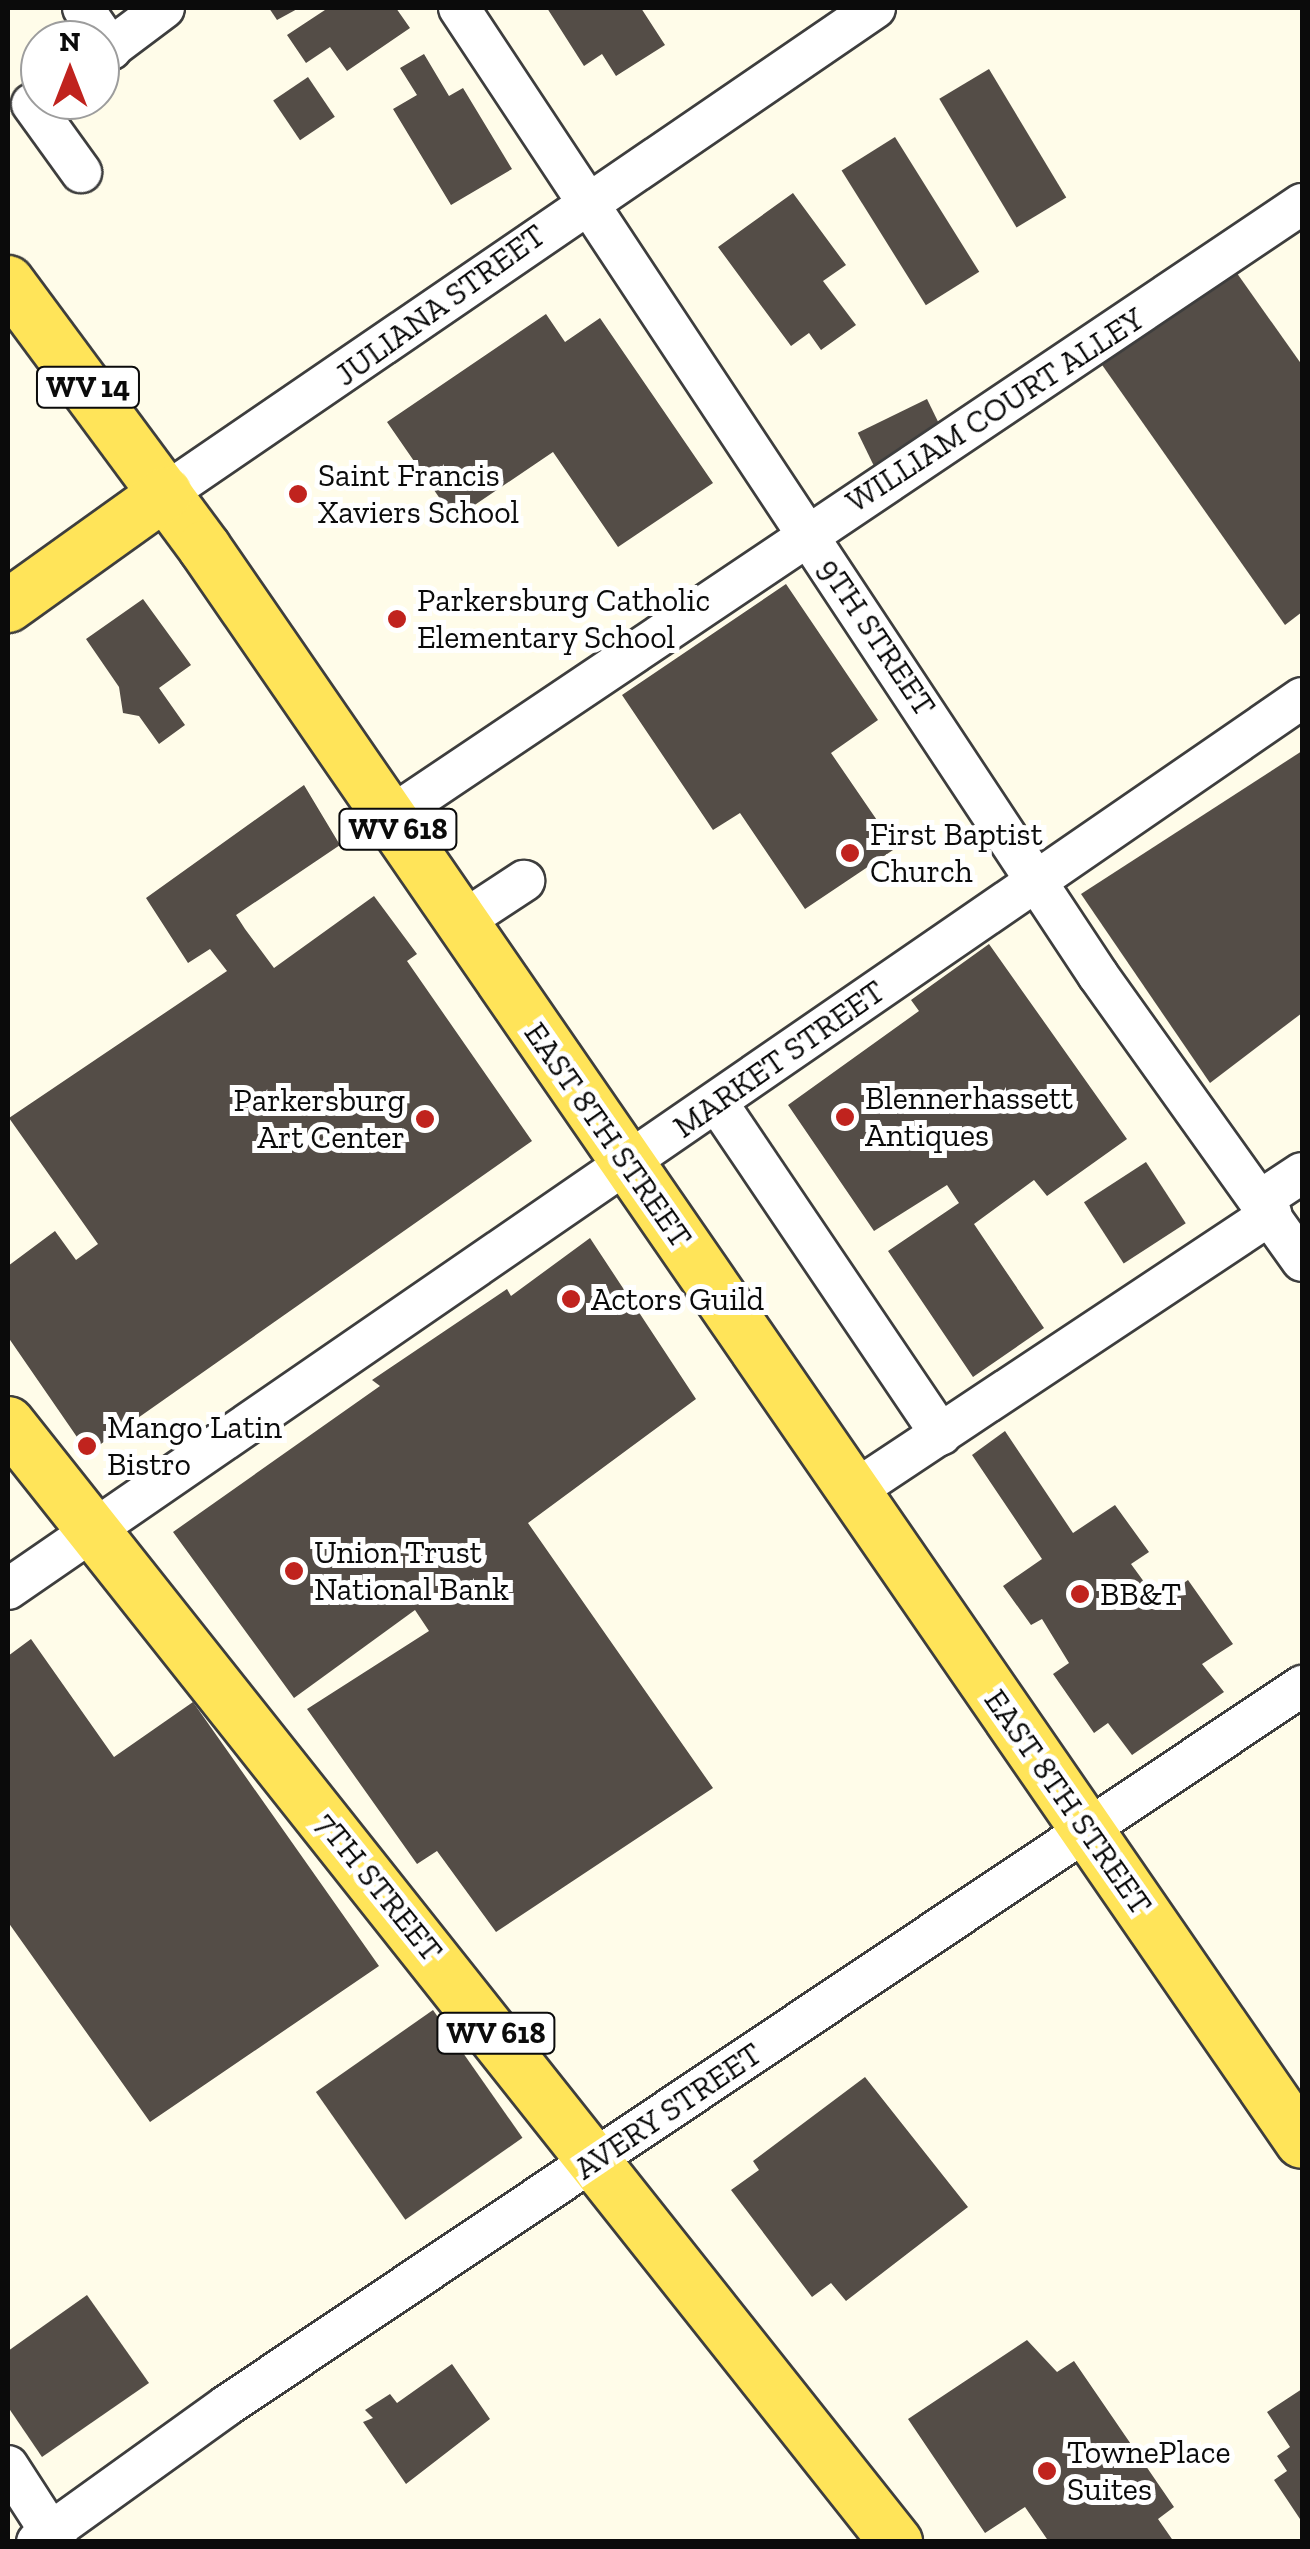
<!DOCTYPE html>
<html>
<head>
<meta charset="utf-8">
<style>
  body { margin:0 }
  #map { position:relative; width:1310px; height:2549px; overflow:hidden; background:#fffce9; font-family:"Zilla Slab",serif }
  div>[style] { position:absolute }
  .building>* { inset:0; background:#544d47; transform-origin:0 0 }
  .roads { filter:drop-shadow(2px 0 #3e3e3e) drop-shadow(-2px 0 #3e3e3e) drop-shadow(0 2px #3e3e3e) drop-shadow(0 -2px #3e3e3e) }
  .minor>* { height:40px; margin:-20px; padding:0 20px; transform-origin:20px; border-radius:20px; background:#fff }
  .major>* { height:52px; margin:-26px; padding:0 26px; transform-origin:26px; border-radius:26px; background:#ffe459 }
  .rail>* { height:11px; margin-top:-5.5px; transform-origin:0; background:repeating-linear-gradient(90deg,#fff 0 22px,#c0231e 0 44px); box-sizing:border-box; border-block:2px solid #c0231e }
  .dots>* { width:28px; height:28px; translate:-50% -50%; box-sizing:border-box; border:5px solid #fff; border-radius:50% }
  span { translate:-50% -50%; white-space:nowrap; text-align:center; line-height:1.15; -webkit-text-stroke:10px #fff; paint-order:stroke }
  .shield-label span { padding:2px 8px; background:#fff; border:2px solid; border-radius:8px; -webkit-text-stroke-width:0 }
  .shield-label { font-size:30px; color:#0b0b0b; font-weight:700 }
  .street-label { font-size:32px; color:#0b0b0b }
  .poi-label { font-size:32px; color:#0b0b0b }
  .left { translate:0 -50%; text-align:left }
  .right { translate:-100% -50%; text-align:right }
  .frame { position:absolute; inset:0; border:10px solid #0b0b0b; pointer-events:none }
  .north { position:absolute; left:20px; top:20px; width:100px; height:100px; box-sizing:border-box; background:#fff; border:2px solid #9d9d9d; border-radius:50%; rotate:0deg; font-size:28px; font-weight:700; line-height:40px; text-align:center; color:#0b0b0b }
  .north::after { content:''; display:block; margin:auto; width:35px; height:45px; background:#c0231e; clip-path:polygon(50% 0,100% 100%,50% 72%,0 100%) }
</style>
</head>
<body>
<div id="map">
  <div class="building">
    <div style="clip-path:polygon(269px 8px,299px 8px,277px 20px)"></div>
    <div style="clip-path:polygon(328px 8px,396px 8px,410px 28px,347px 71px,330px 47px,306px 63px,287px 35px)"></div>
    <div style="clip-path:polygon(547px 8px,641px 8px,665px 45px,616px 76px,602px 54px,584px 66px)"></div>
    <div style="clip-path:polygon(424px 54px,449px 96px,463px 88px,512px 169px,451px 205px,393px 109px,417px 95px,400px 68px)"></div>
    <div style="left:989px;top:69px;width:150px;height:58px;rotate:59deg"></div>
    <div style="left:308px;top:77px;width:48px;height:42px;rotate:56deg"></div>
    <div style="left:895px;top:137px;width:159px;height:63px;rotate:58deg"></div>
    <div style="clip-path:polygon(793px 193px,846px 265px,823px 281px,856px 325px,821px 350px,809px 333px,791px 346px,718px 247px)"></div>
    <div style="clip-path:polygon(1234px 269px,1302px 365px,1302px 612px,1285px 625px,1100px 362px)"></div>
    <div style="clip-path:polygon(546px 314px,565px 342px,600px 318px,713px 483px,618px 547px,553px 452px,454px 519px,387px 422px)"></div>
    <div style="left:927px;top:399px;width:43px;height:77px;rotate:64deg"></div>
    <div style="clip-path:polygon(786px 584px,878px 720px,831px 753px,896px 848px,805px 909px,740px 813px,713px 830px,622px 695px)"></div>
    <div style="clip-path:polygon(143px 599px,191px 665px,159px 688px,185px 725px,159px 744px,139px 716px,123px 713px,119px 687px,86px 639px)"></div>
    <div style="clip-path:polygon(1302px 751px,1302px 1013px,1210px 1083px,1081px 894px)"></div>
    <div style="clip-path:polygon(304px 785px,340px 845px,236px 915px,245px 929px,274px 968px,374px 896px,417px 954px,407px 961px,532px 1141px,88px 1453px,8px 1337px,8px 1266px,55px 1231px,76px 1260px,98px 1244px,9px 1118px,227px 971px,210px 949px,188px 963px,146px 898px)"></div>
    <div style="clip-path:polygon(989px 944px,1127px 1139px,1047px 1196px,1034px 1180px,974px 1224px,1044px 1328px,973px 1377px,888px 1251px,959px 1203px,947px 1185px,874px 1231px,788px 1105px,919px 1011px,911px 1000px)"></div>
    <div style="left:1146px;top:1162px;width:73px;height:74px;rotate:57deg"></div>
    <div style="clip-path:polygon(590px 1238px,696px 1399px,528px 1523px,713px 1788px,496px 1932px,437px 1851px,417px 1864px,307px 1709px,429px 1631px,415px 1610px,294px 1698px,173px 1532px,380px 1386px,372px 1380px,507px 1289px,511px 1296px)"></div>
    <div style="clip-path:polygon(1005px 1431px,1073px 1533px,1115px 1505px,1149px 1552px,1131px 1564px,1158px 1601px,1188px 1580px,1233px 1644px,1202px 1664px,1224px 1692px,1132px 1755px,1108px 1723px,1094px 1733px,1053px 1674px,1069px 1663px,1042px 1619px,1031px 1625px,1003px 1586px,1042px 1559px,972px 1455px)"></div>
    <div style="clip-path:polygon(31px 1639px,114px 1757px,193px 1702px,379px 1966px,150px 2122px,8px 1922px,8px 1656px)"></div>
    <div style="left:433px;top:2010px;width:156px;height:143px;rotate:55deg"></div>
    <div style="clip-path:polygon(865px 2077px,968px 2207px,846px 2301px,831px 2283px,812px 2297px,731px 2190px,759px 2170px,753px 2161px)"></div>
    <div style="clip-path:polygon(87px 2295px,149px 2383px,42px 2457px,8px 2407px,8px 2351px)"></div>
    <div style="clip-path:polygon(1027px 2340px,1057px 2372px,1074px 2361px,1174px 2507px,1158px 2519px,1174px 2542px,1049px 2542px,1025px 2507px,985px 2533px,908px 2419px)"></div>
    <div style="clip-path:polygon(452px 2364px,490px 2419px,406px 2484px,363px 2422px,373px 2418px,365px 2410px,390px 2394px,397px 2403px)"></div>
    <div style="clip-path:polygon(1302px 2389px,1302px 2522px,1274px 2480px,1287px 2471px,1277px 2456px,1290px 2447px,1267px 2412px)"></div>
  </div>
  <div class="roads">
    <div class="minor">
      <div style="left:83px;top:8px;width:50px;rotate:55.7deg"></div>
      <div style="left:459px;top:8px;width:1159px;rotate:56.54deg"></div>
      <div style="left:1098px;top:975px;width:351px;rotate:54.5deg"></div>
      <div style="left:100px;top:56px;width:80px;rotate:-36.9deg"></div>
      <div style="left:32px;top:104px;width:84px;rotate:54.2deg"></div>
      <div style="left:166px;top:493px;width:859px;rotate:-34.37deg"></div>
      <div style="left:390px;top:817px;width:1099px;rotate:-33.91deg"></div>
      <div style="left:460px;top:923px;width:77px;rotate:-33.3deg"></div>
      <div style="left:718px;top:1104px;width:399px;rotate:56deg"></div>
      <div style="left:1261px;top:1200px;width:49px;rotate:-33.4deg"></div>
      <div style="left:854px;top:1491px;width:501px;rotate:-33.59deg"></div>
      <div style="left:8px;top:1589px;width:1571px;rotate:-34.55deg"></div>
      <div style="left:8px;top:2466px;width:90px;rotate:57.2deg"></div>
      <div style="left:37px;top:2542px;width:233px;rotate:-35.7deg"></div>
      <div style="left:226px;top:2406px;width:1295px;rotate:-33.79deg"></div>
    </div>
    <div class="major">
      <div style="left:8px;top:282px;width:330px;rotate:53.5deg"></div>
      <div style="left:204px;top:547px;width:1936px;rotate:55.46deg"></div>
      <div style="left:8px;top:606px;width:194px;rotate:-35.6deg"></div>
      <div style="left:8px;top:1423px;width:1429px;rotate:51.57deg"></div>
    </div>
  </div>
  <div class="rail">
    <div style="left:8px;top:2541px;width:1px;rotate:90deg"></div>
  </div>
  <div class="dots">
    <div style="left:298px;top:494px;background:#c0231e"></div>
    <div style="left:397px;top:619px;background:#c0231e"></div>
    <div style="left:850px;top:853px;background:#c0231e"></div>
    <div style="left:845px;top:1117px;background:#c0231e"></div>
    <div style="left:425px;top:1119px;background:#c0231e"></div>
    <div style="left:571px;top:1299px;background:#c0231e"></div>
    <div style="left:87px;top:1446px;background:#c0231e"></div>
    <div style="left:294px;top:1571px;background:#c0231e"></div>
    <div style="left:1080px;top:1594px;background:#c0231e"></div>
    <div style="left:1047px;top:2471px;background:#c0231e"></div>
  </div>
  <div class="shield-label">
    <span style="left:88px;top:387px">WV 14</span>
    <span style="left:398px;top:829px">WV 618</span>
    <span style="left:496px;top:2033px">WV 618</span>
  </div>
  <div class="street-label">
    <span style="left:440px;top:305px;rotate:-36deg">JULIANA STREET</span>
    <span style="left:995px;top:410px;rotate:-33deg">WILLIAM COURT ALLEY</span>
    <span style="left:877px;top:637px;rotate:56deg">9TH STREET</span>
    <span style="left:779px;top:1059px;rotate:-35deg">MARKET STREET</span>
    <span style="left:608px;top:1135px;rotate:55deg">EAST 8TH STREET</span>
    <span style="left:1068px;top:1802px;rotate:55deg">EAST 8TH STREET</span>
    <span style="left:379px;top:1887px;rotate:51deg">7TH STREET</span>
    <span style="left:668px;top:2111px;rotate:-34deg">AVERY STREET</span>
  </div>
  <div class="poi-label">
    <span class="left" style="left:318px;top:494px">Saint Francis<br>Xaviers School</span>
    <span class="left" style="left:417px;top:619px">Parkersburg Catholic<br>Elementary School</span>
    <span class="left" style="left:870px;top:853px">First Baptist<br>Church</span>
    <span class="left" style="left:865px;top:1117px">Blennerhassett<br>Antiques</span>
    <span class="right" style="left:405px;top:1119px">Parkersburg<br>Art Center</span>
    <span class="left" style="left:591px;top:1299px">Actors Guild</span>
    <span class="left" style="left:107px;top:1446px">Mango Latin<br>Bistro</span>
    <span class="left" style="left:314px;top:1571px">Union Trust<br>National Bank</span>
    <span class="left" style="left:1100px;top:1594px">BB&amp;T</span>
    <span class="left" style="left:1067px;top:2471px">TownePlace<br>Suites</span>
  </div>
  <div class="frame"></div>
  <div class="north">N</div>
</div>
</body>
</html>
